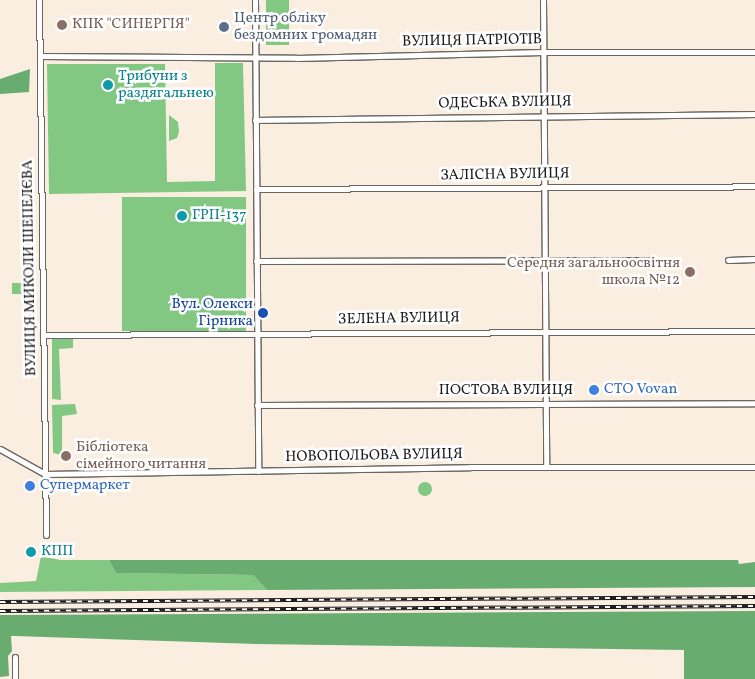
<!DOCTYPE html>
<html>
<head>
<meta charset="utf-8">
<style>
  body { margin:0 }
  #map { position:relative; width:755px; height:679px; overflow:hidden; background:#faeee1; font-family:Vollkorn,serif }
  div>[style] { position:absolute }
  .green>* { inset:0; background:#82c782; transform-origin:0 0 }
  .round { border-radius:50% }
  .forest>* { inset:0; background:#69ac70 }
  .roads { filter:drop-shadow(1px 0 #6a6661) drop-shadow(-1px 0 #6a6661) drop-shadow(0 1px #6a6661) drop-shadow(0 -1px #6a6661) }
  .minor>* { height:5px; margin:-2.5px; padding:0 2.5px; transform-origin:2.5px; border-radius:2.5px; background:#fff }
  .rail>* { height:4px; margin-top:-2px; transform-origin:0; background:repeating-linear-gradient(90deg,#fff 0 5.5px,#1c1c1c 0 11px); box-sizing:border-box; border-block:1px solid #1c1c1c }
  .dots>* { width:14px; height:14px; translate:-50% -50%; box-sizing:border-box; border:2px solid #fff; border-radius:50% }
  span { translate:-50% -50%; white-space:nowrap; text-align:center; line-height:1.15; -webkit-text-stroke:5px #fff; paint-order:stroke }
  .service-label { font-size:15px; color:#4e5e75 }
  .left { translate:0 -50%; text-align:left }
  .education-label { font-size:15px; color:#785e54 }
  .right { translate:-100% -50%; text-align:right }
  .street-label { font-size:15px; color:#1c1c1c }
  .culture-label { font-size:15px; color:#0d838f }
  .transit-label { font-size:15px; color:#164399 }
  .shop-label { font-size:15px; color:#366cbe }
</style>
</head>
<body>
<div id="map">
  <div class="green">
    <div style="left:266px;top:0;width:23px;height:45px"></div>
    <div style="clip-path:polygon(215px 63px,243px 63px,246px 191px,49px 194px,47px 64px,165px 64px,167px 182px,215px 181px)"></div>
    <div style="clip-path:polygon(169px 115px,178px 122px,179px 132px,177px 138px,169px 141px)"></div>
    <div style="left:246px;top:197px;width:134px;height:124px;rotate:90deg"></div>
    <div style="left:12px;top:283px;width:19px;height:11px"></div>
    <div style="clip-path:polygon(52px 338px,73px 338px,73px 348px,59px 349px,61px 400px,52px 399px)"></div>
    <div style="clip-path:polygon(75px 404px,77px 414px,62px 416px,62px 455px,53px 453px,52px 405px)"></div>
    <div class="round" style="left:418px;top:482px;width:14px;height:14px"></div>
    <div style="clip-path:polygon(41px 556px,60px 560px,109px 560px,116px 573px,253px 575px,267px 590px,0 592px,0 583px,36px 581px)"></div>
  </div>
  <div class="forest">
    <div style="clip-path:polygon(30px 69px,29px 92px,0 94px,0 79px)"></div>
    <div style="clip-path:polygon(109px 560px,738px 560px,739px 564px,755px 562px,755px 587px,267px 590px,253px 575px,116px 573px)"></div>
    <div style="clip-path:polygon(755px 611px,755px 679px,684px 679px,684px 650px,256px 644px,15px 636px,11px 636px,12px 651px,8px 656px,9px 676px,0 677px,0 615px)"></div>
  </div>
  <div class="roads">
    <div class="minor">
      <div style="left:39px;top:0;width:535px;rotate:89.25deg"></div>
      <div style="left:255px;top:0;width:471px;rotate:89.6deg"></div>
      <div style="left:543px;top:0;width:467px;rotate:89.6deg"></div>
      <div style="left:40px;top:56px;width:256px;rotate:0.4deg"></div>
      <div style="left:296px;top:58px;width:247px;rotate:-1.4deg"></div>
      <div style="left:543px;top:52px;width:212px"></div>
      <div style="left:255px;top:120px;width:500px;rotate:-0.69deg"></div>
      <div style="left:256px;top:189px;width:499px;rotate:-0.3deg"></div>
      <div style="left:728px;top:260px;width:27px;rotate:-2deg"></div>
      <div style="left:256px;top:261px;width:394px;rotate:-0.1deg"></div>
      <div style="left:43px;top:335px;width:712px;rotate:-0.32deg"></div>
      <div style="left:257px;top:405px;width:498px;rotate:-0.2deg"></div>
      <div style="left:0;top:449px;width:51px;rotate:29.1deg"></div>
      <div style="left:45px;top:474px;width:425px;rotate:-0.9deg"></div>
      <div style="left:470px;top:467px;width:285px"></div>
      <div style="left:15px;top:657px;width:22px;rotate:90deg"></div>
    </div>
  </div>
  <div class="rail">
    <div style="left:0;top:602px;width:755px;rotate:-0.38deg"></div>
    <div style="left:0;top:611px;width:755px;rotate:-0.38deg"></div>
  </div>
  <div class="dots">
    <div style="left:62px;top:25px;background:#8d6e63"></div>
    <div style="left:224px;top:27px;background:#5c6f8a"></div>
    <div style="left:108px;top:85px;background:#0f9aa8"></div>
    <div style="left:182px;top:216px;background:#0f9aa8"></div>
    <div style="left:690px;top:272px;background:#8d6e63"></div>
    <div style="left:263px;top:313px;background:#1a4fb4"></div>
    <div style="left:594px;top:390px;background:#3f7fe0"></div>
    <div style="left:66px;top:456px;background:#8d6e63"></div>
    <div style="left:30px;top:486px;background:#3f7fe0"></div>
    <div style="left:31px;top:552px;background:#0f9aa8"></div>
  </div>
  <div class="service-label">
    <span class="left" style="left:234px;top:27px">Центр обліку<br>бездомних громадян</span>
  </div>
  <div class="education-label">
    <span class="left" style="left:72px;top:25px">КПК "СИНЕРГІЯ"</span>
    <span class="right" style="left:680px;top:272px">Середня загальноосвітня<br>школа №12</span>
    <span class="left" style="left:76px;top:456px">Бібліотека<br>сімейного читання</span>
  </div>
  <div class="street-label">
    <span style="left:472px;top:41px;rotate:-1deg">ВУЛИЦЯ ПАТРІОТІВ</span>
    <span style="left:505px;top:103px;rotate:-1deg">ОДЕСЬКА ВУЛИЦЯ</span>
    <span style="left:505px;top:175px;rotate:-1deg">ЗАЛІСНА ВУЛИЦЯ</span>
    <span style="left:30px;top:268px;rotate:-91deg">ВУЛИЦЯ МИКОЛИ ШЕПЕЛЄВА</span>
    <span style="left:399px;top:319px;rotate:-1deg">ЗЕЛЕНА ВУЛИЦЯ</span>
    <span style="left:506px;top:391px">ПОСТОВА ВУЛИЦЯ</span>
    <span style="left:374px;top:456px;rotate:-1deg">НОВОПОЛЬОВА ВУЛИЦЯ</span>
  </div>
  <div class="culture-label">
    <span class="left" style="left:118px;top:85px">Трибуни з<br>раздягальнею</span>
    <span class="left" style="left:192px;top:216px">ГРП-137</span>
    <span class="left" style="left:41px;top:552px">КПП</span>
  </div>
  <div class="transit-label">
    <span class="right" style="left:253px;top:313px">Вул. Олекси<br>Гірника</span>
  </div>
  <div class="shop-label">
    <span class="left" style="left:604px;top:390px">СТО Vovan</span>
    <span class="left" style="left:40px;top:486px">Супермаркет</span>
  </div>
</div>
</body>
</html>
